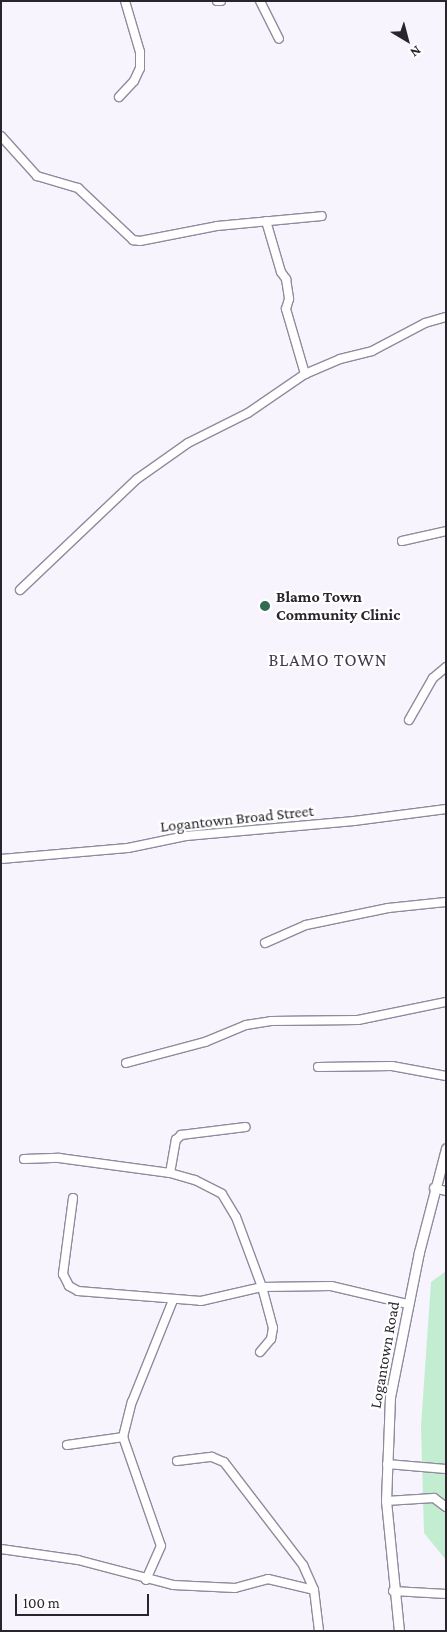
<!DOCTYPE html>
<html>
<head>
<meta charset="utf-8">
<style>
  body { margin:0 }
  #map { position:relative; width:447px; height:1632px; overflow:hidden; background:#f7f4fd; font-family:"Crimson Pro",serif }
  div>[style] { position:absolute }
  .green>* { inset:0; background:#c3edd0 }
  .roads { filter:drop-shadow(1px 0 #918a9d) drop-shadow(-1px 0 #918a9d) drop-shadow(0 1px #918a9d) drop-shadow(0 -1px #918a9d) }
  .minor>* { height:8px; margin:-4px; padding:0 4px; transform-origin:4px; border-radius:4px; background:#fff }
  .tertiary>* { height:9px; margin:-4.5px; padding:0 4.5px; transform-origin:4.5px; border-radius:4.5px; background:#fff }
  .dots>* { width:14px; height:14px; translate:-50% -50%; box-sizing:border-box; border:2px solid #fff; border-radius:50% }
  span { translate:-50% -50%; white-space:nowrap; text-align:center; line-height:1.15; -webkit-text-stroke:4.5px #fff; paint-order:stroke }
  .poi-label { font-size:16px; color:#28252d; font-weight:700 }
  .left { translate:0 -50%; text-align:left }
  .street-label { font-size:16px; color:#28252d }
  .neighbourhood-label { font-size:18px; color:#423b4c; letter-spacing:1px }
  .frame { position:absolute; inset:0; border:2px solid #28252d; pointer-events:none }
  .north { position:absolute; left:382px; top:15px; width:50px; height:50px; -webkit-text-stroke:4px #fff; paint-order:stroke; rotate:143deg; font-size:14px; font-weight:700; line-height:20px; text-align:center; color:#28252d }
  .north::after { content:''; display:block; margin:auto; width:18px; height:22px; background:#28252d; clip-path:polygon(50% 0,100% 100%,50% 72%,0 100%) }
  .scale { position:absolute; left:15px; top:1594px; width:134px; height:22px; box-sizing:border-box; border:2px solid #28252d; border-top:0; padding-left:6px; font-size:15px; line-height:18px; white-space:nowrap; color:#28252d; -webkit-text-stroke:4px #fff; paint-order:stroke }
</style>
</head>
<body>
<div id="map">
  <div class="green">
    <div style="clip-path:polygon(446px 1271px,446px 1560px,424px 1533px,421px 1426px,431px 1282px)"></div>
  </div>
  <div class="roads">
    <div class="minor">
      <div style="left:217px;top:1px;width:4px"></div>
      <div style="left:260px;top:1px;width:42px;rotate:63.4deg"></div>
      <div style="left:119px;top:97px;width:22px;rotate:-47deg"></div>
      <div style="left:134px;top:81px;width:14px;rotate:-65deg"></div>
      <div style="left:140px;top:68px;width:16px;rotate:-90deg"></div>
      <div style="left:140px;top:52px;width:53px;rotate:-106.4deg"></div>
      <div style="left:1px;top:136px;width:54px;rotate:48deg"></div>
      <div style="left:37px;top:176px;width:43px;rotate:16.3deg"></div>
      <div style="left:78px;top:188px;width:76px;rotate:43.4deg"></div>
      <div style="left:133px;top:240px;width:7px;rotate:8deg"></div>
      <div style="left:140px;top:241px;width:78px;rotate:-11deg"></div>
      <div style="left:217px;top:226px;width:105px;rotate:-5.4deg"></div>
      <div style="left:266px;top:221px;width:53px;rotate:73.6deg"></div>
      <div style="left:281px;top:272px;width:9px;rotate:54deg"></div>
      <div style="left:286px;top:279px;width:20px;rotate:81deg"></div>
      <div style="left:289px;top:299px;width:10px;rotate:107deg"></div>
      <div style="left:286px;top:309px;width:68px;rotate:73.7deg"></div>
      <div style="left:402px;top:541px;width:45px;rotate:-12.8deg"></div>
      <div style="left:20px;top:590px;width:161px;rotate:-43.5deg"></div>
      <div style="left:137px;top:479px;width:62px;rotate:-35.2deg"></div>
      <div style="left:188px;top:443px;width:67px;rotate:-26.6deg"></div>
      <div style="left:248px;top:413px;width:69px;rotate:-34.4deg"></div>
      <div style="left:305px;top:374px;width:38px;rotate:-23deg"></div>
      <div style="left:340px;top:359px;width:33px;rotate:-14deg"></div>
      <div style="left:372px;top:351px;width:60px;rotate:-27.8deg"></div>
      <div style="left:425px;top:323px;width:22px;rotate:-16deg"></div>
      <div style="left:409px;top:720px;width:48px;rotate:-60.3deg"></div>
      <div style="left:433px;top:678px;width:17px;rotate:-40deg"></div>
      <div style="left:1px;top:859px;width:127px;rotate:-5deg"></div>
      <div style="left:128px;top:848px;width:59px;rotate:-11.7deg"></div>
      <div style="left:186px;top:836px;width:169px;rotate:-5.1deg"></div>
      <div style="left:354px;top:821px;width:93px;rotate:-7.4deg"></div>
      <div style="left:265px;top:943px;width:45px;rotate:-23.7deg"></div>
      <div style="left:306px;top:925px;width:84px;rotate:-11.7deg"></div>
      <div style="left:388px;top:908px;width:58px;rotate:-5.9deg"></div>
      <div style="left:126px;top:1063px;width:82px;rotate:-14.9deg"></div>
      <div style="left:205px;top:1042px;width:44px;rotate:-22.5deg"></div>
      <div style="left:246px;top:1025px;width:25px;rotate:-9deg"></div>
      <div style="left:271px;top:1021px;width:87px;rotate:-0.7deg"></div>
      <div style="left:358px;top:1020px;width:90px;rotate:-11.6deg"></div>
      <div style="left:318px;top:1067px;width:74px;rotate:-0.8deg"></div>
      <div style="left:392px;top:1066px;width:55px;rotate:10.5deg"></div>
      <div style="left:24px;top:1159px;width:35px;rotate:-2deg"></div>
      <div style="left:59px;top:1158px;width:112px;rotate:7.7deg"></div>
      <div style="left:170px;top:1173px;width:26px;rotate:16deg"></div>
      <div style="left:195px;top:1180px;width:30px;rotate:27deg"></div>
      <div style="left:222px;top:1194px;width:27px;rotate:59deg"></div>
      <div style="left:236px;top:1217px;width:75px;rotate:69.6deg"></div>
      <div style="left:262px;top:1287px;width:42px;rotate:75deg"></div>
      <div style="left:273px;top:1328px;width:11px;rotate:100deg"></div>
      <div style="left:271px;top:1339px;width:17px;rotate:130deg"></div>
      <div style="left:170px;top:1173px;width:34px;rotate:-80deg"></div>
      <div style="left:176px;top:1140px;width:7px;rotate:-45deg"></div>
      <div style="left:181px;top:1135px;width:65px;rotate:-7deg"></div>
      <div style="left:434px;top:1188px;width:12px;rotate:14deg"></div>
      <div style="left:73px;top:1198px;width:77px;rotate:97.5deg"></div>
      <div style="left:63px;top:1274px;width:13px;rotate:63deg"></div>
      <div style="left:69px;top:1286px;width:10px;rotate:29deg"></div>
      <div style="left:78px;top:1291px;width:123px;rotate:4.6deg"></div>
      <div style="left:201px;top:1301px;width:63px;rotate:-12.9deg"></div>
      <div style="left:262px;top:1287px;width:69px;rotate:-0.8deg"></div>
      <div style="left:331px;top:1286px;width:79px;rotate:13.2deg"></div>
      <div style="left:123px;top:1437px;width:115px;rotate:70.8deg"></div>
      <div style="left:161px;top:1546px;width:37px;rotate:114deg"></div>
      <div style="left:67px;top:1445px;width:57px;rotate:-8.1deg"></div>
      <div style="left:123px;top:1437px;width:36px;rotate:-76deg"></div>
      <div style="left:132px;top:1402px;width:110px;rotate:-68.1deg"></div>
      <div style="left:177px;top:1461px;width:35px;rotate:-7deg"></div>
      <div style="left:212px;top:1457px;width:13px;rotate:23deg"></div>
      <div style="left:224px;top:1462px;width:130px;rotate:52.5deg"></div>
      <div style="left:303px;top:1565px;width:27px;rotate:66deg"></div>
      <div style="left:314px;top:1590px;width:41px;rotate:83deg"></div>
      <div style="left:387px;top:1464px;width:59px;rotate:4.8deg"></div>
      <div style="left:386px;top:1501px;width:48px;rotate:-3.6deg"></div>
      <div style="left:434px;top:1498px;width:15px;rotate:37deg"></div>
      <div style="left:1px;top:1549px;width:78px;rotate:8.1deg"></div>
      <div style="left:78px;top:1560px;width:98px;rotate:14.7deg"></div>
      <div style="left:173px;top:1585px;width:62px;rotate:2.8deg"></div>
      <div style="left:235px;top:1588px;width:34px;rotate:-15deg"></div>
      <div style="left:268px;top:1579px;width:47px;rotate:13.4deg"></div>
      <div style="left:393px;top:1591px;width:53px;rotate:3.2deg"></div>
    </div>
    <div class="tertiary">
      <div style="left:399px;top:1631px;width:131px;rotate:-95.7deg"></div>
      <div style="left:386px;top:1501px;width:104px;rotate:-87.8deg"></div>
      <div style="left:390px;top:1397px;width:148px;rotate:-78.7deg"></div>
      <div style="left:419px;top:1252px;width:107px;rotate:-75.4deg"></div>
    </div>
  </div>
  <div class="dots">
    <div style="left:265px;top:606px;background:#336b52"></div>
  </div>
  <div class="poi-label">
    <span class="left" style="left:276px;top:606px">Blamo Town<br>Community Clinic</span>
  </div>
  <div class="street-label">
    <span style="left:237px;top:819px;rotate:-6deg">Logantown Broad Street</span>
    <span style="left:385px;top:1355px;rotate:-80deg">Logantown Road</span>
  </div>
  <div class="neighbourhood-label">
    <span style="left:328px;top:660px">BLAMO TOWN</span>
  </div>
  <div class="frame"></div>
  <div class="north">N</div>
  <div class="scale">100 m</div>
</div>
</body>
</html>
